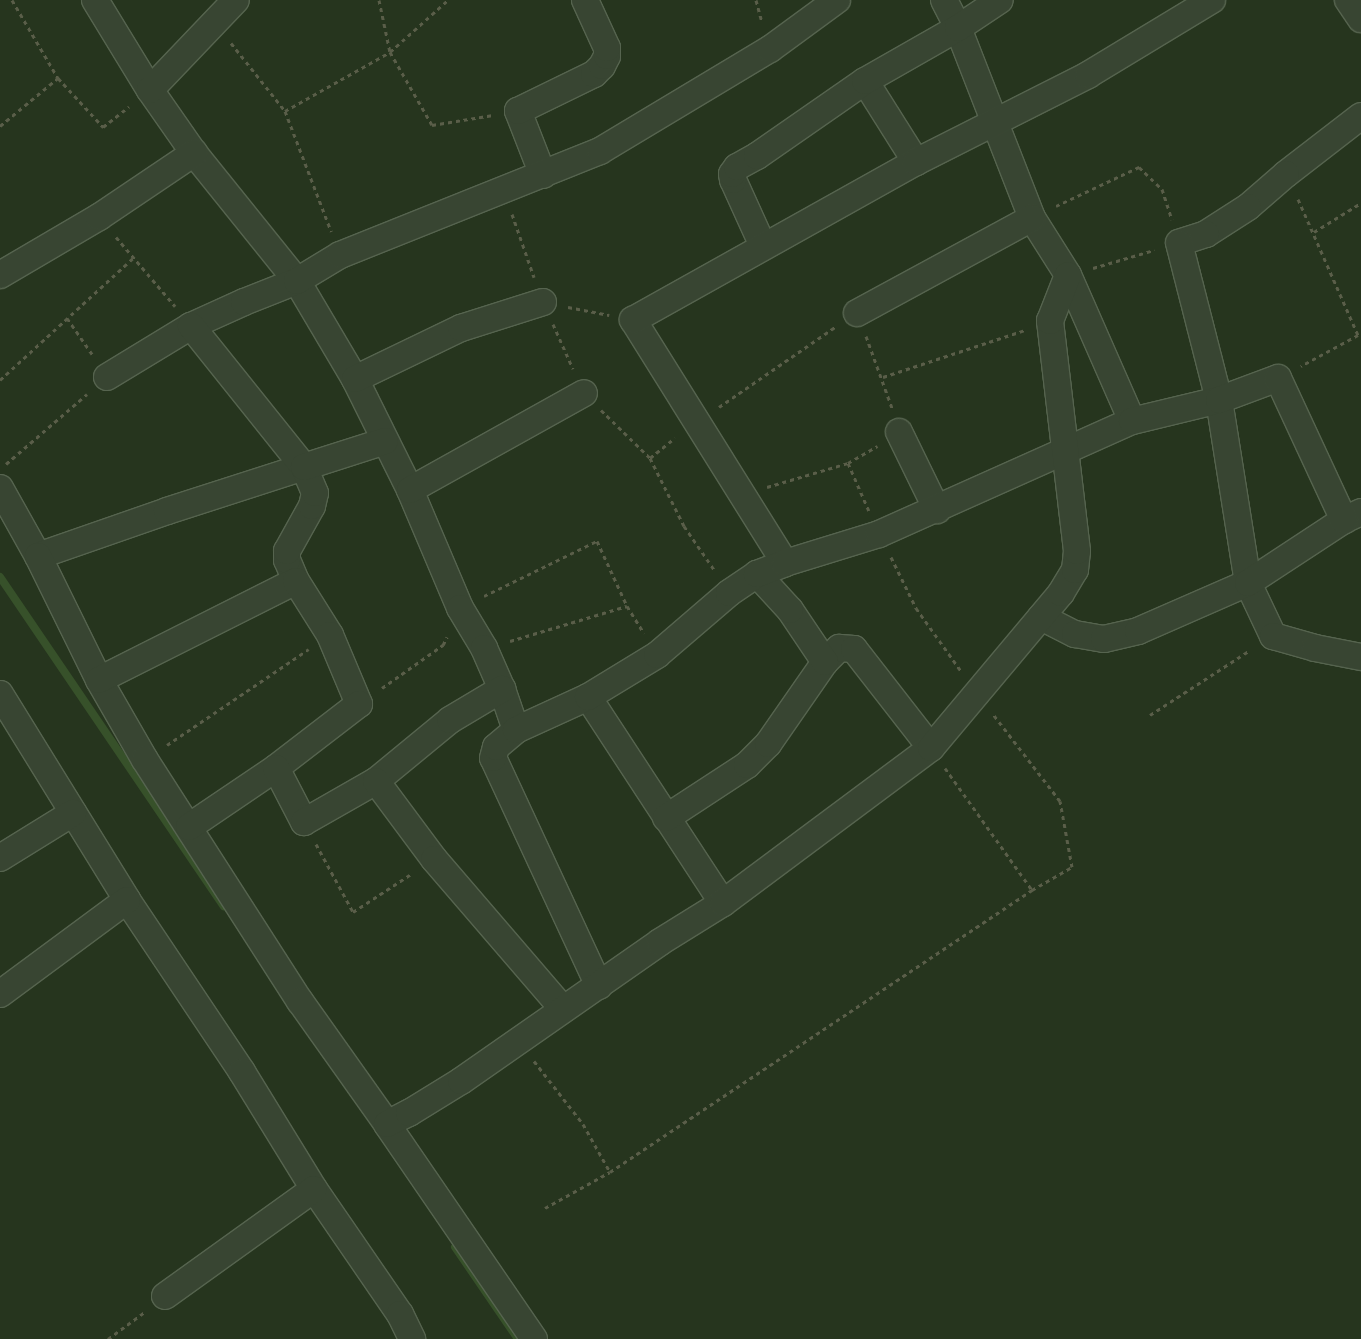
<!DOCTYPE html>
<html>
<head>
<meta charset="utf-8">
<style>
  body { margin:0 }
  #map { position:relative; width:1361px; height:1339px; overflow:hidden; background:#26351e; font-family:"Public Sans",sans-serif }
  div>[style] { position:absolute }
  .stream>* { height:8px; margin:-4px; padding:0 4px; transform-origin:4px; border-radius:4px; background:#37512a }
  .path>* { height:3px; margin-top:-1.5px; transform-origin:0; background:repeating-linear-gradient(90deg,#5a5e49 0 4px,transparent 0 8px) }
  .roads { filter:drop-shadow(1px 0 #56644f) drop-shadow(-1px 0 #56644f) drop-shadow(0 1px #56644f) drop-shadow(0 -1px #56644f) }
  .street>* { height:26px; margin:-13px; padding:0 13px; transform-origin:13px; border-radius:13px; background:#384532 }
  span { translate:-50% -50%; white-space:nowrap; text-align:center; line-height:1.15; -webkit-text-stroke:4px #1e2918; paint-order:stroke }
</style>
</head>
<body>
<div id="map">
  <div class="stream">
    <div style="left:0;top:577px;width:398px;rotate:55.8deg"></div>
    <div style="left:455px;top:1247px;width:112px;rotate:55.6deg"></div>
  </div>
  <div class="path">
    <div style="left:12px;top:0;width:91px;rotate:59.5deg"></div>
    <div style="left:58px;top:78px;width:67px;rotate:47.4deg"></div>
    <div style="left:103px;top:127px;width:33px;rotate:-38deg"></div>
    <div style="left:379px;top:0;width:53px;rotate:78.1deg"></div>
    <div style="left:390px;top:52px;width:84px;rotate:60.1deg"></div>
    <div style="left:432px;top:125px;width:62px;rotate:-9.3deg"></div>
    <div style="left:756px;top:0;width:23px;rotate:75deg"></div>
    <div style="left:231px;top:43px;width:87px;rotate:51.5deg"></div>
    <div style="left:285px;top:111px;width:129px;rotate:69deg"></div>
    <div style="left:285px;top:111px;width:120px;rotate:-29.3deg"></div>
    <div style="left:390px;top:52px;width:78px;rotate:-41.9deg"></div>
    <div style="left:0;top:126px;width:75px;rotate:-39.6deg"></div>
    <div style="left:1298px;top:199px;width:149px;rotate:66.2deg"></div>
    <div style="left:1358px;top:335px;width:65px;rotate:151.5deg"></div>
    <div style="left:1056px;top:206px;width:92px;rotate:-25.2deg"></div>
    <div style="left:1139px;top:167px;width:32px;rotate:44deg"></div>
    <div style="left:1162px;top:189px;width:32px;rotate:72deg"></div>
    <div style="left:512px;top:214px;width:67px;rotate:70.8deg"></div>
    <div style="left:1314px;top:232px;width:55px;rotate:-31.7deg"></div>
    <div style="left:116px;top:237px;width:91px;rotate:49.5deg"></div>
    <div style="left:1093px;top:268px;width:64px;rotate:-16.4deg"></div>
    <div style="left:568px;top:307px;width:42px;rotate:11deg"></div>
    <div style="left:67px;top:318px;width:44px;rotate:55.2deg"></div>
    <div style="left:553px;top:324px;width:49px;rotate:66deg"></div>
    <div style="left:866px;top:336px;width:77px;rotate:70.1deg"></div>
    <div style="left:883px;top:377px;width:150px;rotate:-18.3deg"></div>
    <div style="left:0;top:380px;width:180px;rotate:-42.5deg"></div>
    <div style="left:719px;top:407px;width:141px;rotate:-34.6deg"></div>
    <div style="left:601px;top:410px;width:69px;rotate:44.4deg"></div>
    <div style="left:650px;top:458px;width:76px;rotate:63.4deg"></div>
    <div style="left:684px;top:526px;width:55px;rotate:55.4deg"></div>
    <div style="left:650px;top:458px;width:32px;rotate:-39deg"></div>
    <div style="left:848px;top:463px;width:52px;rotate:66.4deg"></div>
    <div style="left:6px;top:464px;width:107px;rotate:-40.8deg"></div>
    <div style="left:767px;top:487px;width:84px;rotate:-16.5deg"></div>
    <div style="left:848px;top:463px;width:34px;rotate:-30deg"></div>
    <div style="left:891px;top:557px;width:57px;rotate:63.9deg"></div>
    <div style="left:916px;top:608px;width:77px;rotate:54.5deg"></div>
    <div style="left:484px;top:596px;width:126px;rotate:-26deg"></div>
    <div style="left:597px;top:541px;width:72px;rotate:65.2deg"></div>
    <div style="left:627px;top:606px;width:32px;rotate:58deg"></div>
    <div style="left:510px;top:641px;width:122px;rotate:-16.7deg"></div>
    <div style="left:382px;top:688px;width:75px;rotate:-35.2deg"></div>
    <div style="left:443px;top:645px;width:9px;rotate:-63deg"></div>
    <div style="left:1150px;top:715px;width:119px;rotate:-33deg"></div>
    <div style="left:167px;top:745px;width:171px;rotate:-34.1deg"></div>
    <div style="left:945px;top:768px;width:150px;rotate:54.5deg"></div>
    <div style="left:316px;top:844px;width:77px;rotate:61.4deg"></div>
    <div style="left:353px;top:912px;width:69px;rotate:-33.2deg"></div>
    <div style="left:534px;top:1061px;width:80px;rotate:52.1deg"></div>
    <div style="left:583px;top:1124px;width:55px;rotate:60.6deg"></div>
    <div style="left:545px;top:1208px;width:74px;rotate:-29deg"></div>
    <div style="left:610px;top:1172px;width:508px;rotate:-33.75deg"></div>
    <div style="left:1032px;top:890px;width:46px;rotate:-29.9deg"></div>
    <div style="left:1072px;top:867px;width:67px;rotate:-100.3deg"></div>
    <div style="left:1060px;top:801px;width:110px;rotate:-127.6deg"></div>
    <div style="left:108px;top:1339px;width:47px;rotate:-36.4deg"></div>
  </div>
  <div class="roads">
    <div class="street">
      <div style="left:95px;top:0;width:105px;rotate:58.6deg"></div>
      <div style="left:150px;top:90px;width:77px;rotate:55.1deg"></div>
      <div style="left:194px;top:153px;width:164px;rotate:51.2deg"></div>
      <div style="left:297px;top:281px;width:114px;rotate:59.4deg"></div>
      <div style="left:355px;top:379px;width:124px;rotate:63.6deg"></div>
      <div style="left:410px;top:490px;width:128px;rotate:67deg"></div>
      <div style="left:460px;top:608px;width:47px;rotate:59deg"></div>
      <div style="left:484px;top:648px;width:45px;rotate:66.3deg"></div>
      <div style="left:502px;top:689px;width:43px;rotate:71.1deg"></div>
      <div style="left:944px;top:0;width:31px;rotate:63deg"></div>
      <div style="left:958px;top:28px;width:204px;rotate:68.7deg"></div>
      <div style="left:1032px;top:218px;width:67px;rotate:57.7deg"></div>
      <div style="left:1068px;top:275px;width:159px;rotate:66.3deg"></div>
      <div style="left:1348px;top:0;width:23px;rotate:56deg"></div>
      <div style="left:865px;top:81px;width:96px;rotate:57.8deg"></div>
      <div style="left:150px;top:90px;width:124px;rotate:-46.3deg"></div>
      <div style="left:1361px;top:116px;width:95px;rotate:142.3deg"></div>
      <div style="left:1286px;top:174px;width:50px;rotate:139deg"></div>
      <div style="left:1248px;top:207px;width:50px;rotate:147.3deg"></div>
      <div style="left:1206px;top:234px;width:28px;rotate:162deg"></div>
      <div style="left:1179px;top:243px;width:162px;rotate:75.7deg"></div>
      <div style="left:1219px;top:400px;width:185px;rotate:81deg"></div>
      <div style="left:1248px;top:583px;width:59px;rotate:64.7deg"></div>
      <div style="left:1273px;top:636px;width:44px;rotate:15.9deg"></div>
      <div style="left:1315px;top:648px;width:47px;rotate:11.1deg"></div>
      <div style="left:543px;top:175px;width:69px;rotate:-111.3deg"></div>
      <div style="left:518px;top:111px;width:85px;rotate:-26deg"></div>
      <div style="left:594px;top:74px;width:11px;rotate:-45deg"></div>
      <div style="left:602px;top:66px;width:11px;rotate:-63deg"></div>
      <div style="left:607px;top:56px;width:8px;rotate:-90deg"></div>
      <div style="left:607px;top:48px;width:53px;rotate:-114.6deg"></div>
      <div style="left:763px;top:246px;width:72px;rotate:-114.4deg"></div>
      <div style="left:733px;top:180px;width:6px;rotate:-99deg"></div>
      <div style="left:732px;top:174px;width:9px;rotate:-54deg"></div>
      <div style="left:737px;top:167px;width:23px;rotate:-29deg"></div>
      <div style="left:757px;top:156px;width:131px;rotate:-34.8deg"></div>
      <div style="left:865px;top:81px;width:107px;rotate:-29.7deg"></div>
      <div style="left:958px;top:28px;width:50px;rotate:-33.7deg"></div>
      <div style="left:0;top:275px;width:115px;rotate:-30.4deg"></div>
      <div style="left:99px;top:217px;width:115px;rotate:-34deg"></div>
      <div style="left:857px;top:313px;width:199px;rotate:-28.5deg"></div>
      <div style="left:107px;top:377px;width:98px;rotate:-31.3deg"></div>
      <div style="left:191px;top:326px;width:58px;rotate:-24.4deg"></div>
      <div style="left:244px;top:302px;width:57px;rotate:-21.6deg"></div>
      <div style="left:297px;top:281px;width:50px;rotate:-31.2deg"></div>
      <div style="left:340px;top:255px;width:280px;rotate:-21.8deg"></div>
      <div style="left:600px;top:151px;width:198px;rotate:-31deg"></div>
      <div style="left:770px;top:49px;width:83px;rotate:-36.2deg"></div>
      <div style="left:355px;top:379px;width:118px;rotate:-25.7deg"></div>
      <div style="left:461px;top:328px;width:86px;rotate:-17.6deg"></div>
      <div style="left:899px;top:432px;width:87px;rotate:64deg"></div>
      <div style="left:0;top:488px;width:78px;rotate:60.8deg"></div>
      <div style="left:38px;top:556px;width:137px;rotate:-19.2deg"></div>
      <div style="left:167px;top:511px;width:144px;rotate:-17.8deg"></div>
      <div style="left:304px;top:467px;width:181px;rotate:-128.7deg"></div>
      <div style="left:410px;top:490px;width:199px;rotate:-29.1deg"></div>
      <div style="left:38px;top:556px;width:138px;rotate:63.8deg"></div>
      <div style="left:99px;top:680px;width:92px;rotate:60.1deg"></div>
      <div style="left:145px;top:760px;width:287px;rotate:57.3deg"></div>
      <div style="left:300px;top:1001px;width:151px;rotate:54.7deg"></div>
      <div style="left:785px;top:563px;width:287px;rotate:-122deg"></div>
      <div style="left:633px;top:320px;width:324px;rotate:-29.2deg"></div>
      <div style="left:916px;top:162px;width:193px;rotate:-26.8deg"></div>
      <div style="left:1088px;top:75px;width:145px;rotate:-31.2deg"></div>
      <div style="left:296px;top:581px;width:23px;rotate:-113deg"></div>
      <div style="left:287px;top:560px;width:9px;rotate:-90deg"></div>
      <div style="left:287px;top:551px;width:51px;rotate:-60.9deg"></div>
      <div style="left:312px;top:506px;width:13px;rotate:-77deg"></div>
      <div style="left:315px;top:493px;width:28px;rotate:-113deg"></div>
      <div style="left:304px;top:467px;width:85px;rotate:-17.8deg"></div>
      <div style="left:1041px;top:617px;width:38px;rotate:27deg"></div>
      <div style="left:1075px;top:634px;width:29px;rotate:10deg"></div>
      <div style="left:1104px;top:639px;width:35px;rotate:-13deg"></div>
      <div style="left:1138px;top:631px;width:120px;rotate:-23.6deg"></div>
      <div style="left:1248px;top:583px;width:115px;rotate:-33.3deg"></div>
      <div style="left:1344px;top:520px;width:19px;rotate:-25deg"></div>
      <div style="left:825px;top:662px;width:20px;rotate:-45deg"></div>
      <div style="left:839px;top:648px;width:15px;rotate:4deg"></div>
      <div style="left:854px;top:649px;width:125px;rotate:52.1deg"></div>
      <div style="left:99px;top:680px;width:220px;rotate:-26.7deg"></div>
      <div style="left:296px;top:581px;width:64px;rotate:57.8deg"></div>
      <div style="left:330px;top:635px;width:75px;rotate:67.2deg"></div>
      <div style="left:359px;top:704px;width:105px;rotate:142.4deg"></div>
      <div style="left:276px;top:768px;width:105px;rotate:145.9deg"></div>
      <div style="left:0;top:694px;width:242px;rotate:58.3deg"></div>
      <div style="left:127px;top:900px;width:207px;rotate:56.2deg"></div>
      <div style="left:242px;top:1072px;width:137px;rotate:58.4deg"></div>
      <div style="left:314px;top:1189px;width:152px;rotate:55.5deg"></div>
      <div style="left:400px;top:1314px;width:28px;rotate:64deg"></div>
      <div style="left:588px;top:697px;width:246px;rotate:56.8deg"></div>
      <div style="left:276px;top:768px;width:61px;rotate:62.6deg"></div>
      <div style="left:304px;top:822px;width:83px;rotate:-29.7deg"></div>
      <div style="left:376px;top:781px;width:96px;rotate:-39.5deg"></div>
      <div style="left:450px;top:720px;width:61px;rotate:-30.8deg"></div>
      <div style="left:376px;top:781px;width:97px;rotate:53.4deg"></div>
      <div style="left:434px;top:859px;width:198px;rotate:49.3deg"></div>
      <div style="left:666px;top:818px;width:97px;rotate:-33.2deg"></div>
      <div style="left:747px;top:765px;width:30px;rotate:-45deg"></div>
      <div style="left:768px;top:744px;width:100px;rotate:-55.2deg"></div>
      <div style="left:825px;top:662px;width:63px;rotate:-123.9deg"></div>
      <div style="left:790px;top:610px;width:49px;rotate:-132.5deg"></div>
      <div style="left:0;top:858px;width:86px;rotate:-31.7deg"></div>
      <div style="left:599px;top:986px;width:251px;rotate:-114.9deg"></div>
      <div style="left:493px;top:758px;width:11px;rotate:-75deg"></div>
      <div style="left:496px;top:747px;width:26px;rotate:-40deg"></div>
      <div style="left:516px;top:730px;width:79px;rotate:-24.6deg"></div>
      <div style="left:588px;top:697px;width:81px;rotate:-31.3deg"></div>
      <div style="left:657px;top:655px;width:95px;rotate:-40.7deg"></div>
      <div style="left:729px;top:593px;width:34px;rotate:-34deg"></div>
      <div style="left:757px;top:574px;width:30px;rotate:-21deg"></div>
      <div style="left:785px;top:563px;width:98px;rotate:-17.1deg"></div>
      <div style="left:879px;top:534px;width:277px;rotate:-24.1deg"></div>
      <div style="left:1132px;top:421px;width:89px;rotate:-13.6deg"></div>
      <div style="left:1219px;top:400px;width:63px;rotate:-20.4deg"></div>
      <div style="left:1278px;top:378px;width:157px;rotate:65.1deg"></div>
      <div style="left:0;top:994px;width:158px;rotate:-36.5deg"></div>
      <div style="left:165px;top:1296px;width:183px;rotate:-35.7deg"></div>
      <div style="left:534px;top:1339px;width:260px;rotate:-124.4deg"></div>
      <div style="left:387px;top:1124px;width:25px;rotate:-27deg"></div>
      <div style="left:409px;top:1113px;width:61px;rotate:-31.6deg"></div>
      <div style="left:461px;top:1081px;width:243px;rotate:-34.9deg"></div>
      <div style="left:660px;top:942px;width:74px;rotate:-31.8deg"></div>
      <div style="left:723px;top:903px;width:259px;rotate:-36.7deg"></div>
      <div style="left:931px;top:748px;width:202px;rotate:-50deg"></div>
      <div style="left:1061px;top:593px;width:27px;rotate:-59deg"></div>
      <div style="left:1075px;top:570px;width:19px;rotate:-84deg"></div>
      <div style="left:1077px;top:551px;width:232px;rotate:-96.7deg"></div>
      <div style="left:1050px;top:321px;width:49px;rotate:-68.6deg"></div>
    </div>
  </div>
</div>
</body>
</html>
